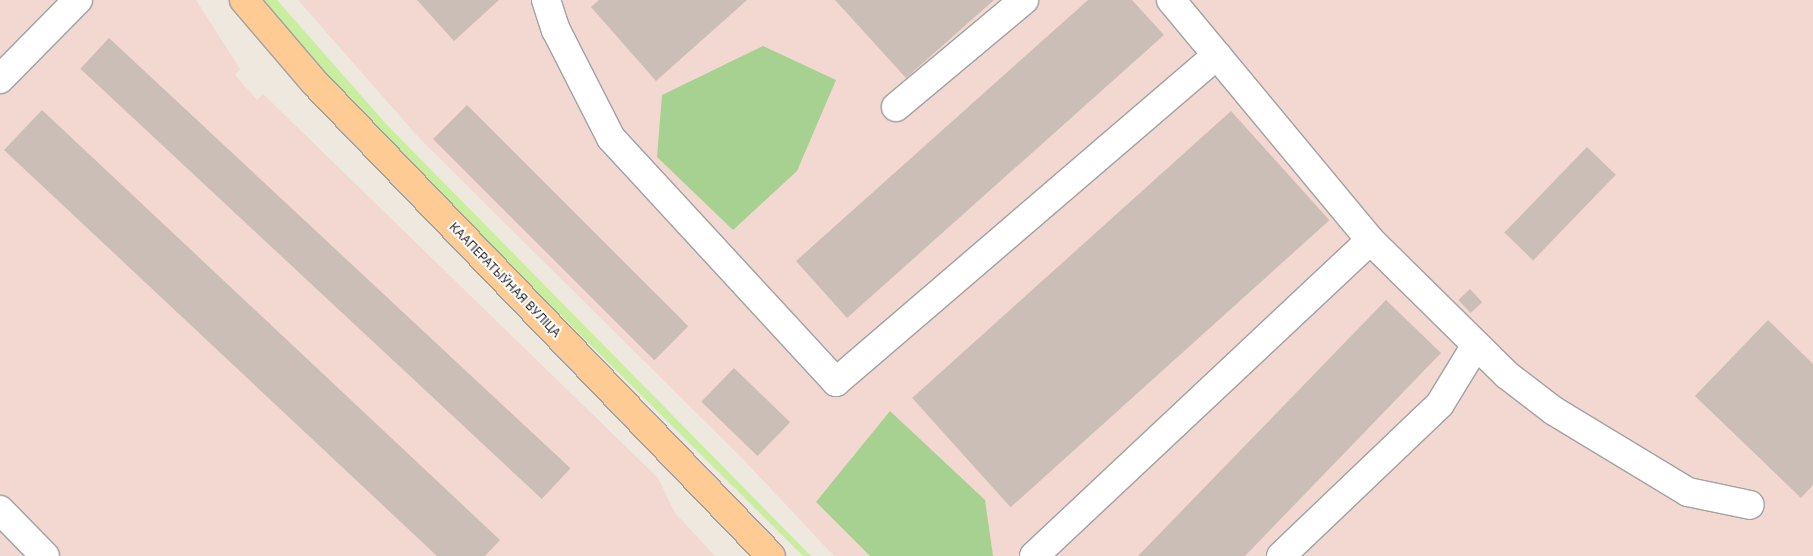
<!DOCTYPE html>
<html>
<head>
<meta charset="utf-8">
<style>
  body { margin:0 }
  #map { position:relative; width:1813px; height:556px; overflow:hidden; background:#eee8df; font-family:Inter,sans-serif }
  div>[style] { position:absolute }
  .military>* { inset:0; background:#f2d8d1 }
  .grass>* { inset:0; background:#caee9f }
  .forest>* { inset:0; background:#a6d190 }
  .building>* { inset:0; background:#cabeb6; transform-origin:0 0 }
  .roads { filter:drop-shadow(1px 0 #a2a2a2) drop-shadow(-1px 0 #a2a2a2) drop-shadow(0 1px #a2a2a2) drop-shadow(0 -1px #a2a2a2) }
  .minor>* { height:28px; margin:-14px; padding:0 14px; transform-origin:14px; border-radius:14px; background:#fff }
  .major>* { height:28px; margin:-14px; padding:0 14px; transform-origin:14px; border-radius:14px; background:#ffcb94 }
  span { translate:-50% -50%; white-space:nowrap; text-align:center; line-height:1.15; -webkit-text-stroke:4px #fff; paint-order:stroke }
  .street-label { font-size:12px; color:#1b1b1b }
</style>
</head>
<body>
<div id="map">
  <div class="military">
    <div style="clip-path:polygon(0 0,196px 0,240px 69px,235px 75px,257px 100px,263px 94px,658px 478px,675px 513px,715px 556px,0 556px)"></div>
    <div style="clip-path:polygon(298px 0,1813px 0,1813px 556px,834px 556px,741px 457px,421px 140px)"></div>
  </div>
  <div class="grass">
    <div style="clip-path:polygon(263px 0,277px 0,387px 125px,811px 556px,803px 556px,452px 207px,336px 84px)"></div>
  </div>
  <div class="forest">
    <div style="clip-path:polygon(763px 46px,836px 80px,797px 171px,733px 230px,657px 157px,662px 95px)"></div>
    <div style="clip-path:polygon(890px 411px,985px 500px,993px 556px,870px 556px,816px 502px)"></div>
  </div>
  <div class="building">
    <div style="clip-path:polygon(417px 0,499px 0,454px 41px)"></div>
    <div style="clip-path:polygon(599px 0,747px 0,656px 81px,591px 7px)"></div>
    <div style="clip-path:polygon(835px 0,994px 0,906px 78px)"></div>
    <div style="clip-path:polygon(1088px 0,1132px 0,1164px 35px,847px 318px,796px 261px)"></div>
    <div style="left:109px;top:38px;width:631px;height:42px;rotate:43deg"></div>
    <div style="left:467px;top:105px;width:313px;height:48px;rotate:45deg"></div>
    <div style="clip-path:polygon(42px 110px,500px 540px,485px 556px,437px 556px,4px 150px)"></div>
    <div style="left:1231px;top:111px;width:147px;height:429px;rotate:48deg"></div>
    <div style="left:1587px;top:147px;width:40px;height:119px;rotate:44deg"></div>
    <div style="left:1470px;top:289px;width:18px;height:16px;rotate:47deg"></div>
    <div style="clip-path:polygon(1386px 300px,1441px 353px,1245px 556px,1138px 556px)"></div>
    <div style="clip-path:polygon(1768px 320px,1813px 364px,1813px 485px,1801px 498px,1695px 396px)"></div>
    <div style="left:734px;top:368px;width:78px;height:47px;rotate:44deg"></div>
  </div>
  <div class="roads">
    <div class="minor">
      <div style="left:546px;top:0;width:32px;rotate:72deg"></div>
      <div style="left:556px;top:30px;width:121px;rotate:63deg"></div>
      <div style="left:611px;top:138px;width:332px;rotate:47.3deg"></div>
      <div style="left:836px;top:382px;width:502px;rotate:-40.64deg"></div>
      <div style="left:1171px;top:0;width:312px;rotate:50.3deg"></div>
      <div style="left:1370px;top:240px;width:192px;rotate:44.6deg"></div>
      <div style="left:1507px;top:375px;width:59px;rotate:37.5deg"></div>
      <div style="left:1554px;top:411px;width:157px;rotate:31.2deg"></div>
      <div style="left:1688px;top:492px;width:63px;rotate:11.8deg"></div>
      <div style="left:0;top:79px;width:111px;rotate:-45.4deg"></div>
      <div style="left:896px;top:107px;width:167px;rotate:-39.9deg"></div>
      <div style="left:0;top:510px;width:64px;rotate:45.6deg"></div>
      <div style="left:1034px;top:556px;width:461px;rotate:-43.2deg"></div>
      <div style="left:1281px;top:556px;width:220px;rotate:-43.7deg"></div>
      <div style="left:1440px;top:404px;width:69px;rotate:-58.6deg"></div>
    </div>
    <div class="major">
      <div style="left:244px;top:0;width:108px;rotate:49.5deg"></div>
      <div style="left:314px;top:82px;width:658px;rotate:46.05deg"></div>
    </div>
  </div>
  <div class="street-label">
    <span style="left:505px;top:280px;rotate:46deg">КААПЕРАТЫЎНАЯ ВУЛІЦА</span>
  </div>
</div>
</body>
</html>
